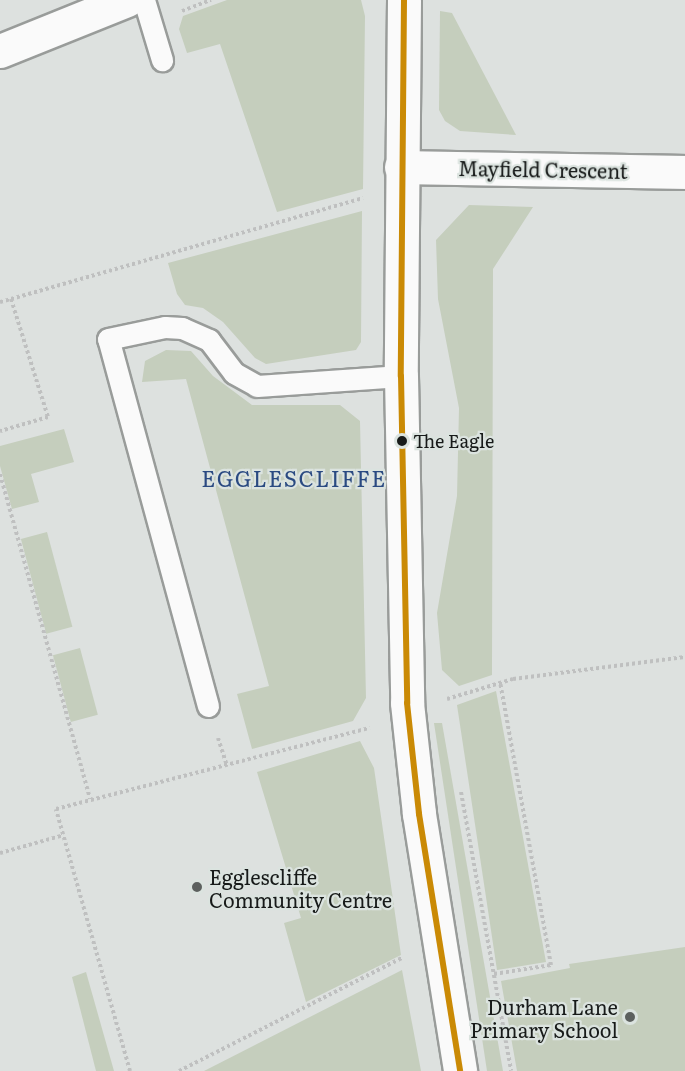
<!DOCTYPE html>
<html>
<head>
<meta charset="utf-8">
<style>
  body { margin:0 }
  #map { position:relative; width:685px; height:1071px; overflow:hidden; background:#dde1df; font-family:Literata,serif }
  div>[style] { position:absolute }
  .green>* { inset:0; background:#c5cebd; transform-origin:0 0 }
  .path>* { height:4px; margin-top:-2px; transform-origin:0; background:repeating-linear-gradient(90deg,#bfc0c0 0 3px,transparent 0 6px) }
  .roads { filter:drop-shadow(2px 0 #999c9a) drop-shadow(-2px 0 #999c9a) drop-shadow(0 2px #999c9a) drop-shadow(0 -2px #999c9a) }
  .lane>* { height:21px; margin:-10.5px; padding:0 10.5px; transform-origin:10.5px; border-radius:10.5px; background:#fafafa }
  .street>* { height:33px; margin:-16.5px; padding:0 16.5px; transform-origin:16.5px; border-radius:16.5px; background:#fafafa }
  .secondary>* { height:33px; margin:-16.5px; padding:0 16.5px; transform-origin:16.5px; border-radius:16.5px; background:#fafafa }
  .bus-1>* { height:6px; margin:-3px; padding:0 3px; transform-origin:3px; border-radius:3px; background:#ca8a05 }
  .dots>* { width:16px; height:16px; translate:-50% -50%; box-sizing:border-box; border:3px solid #dbe3df; border-radius:50% }
  span { translate:-50% -50%; white-space:nowrap; text-align:center; line-height:1.15; -webkit-text-stroke:4.5px #dbe3df; paint-order:stroke }
  .bus-label { font-size:18px; color:#171a19 }
  .left { translate:0 -50%; text-align:left }
  .street-label { font-size:20px; color:#171a19 }
  .poi-label { font-size:20px; color:#171a19 }
  .right { translate:-100% -50%; text-align:right }
  .quarter-label { font-size:22px; color:#2a4a81; letter-spacing:1.5px }
</style>
</head>
<body>
<div id="map">
  <div class="green">
    <div style="clip-path:polygon(227px 0,361px 0,365px 16px,363px 189px,277px 212px,220px 44px,187px 53px,179px 29px,183px 16px)"></div>
    <div style="clip-path:polygon(440px 11px,452px 13px,516px 135px,460px 131px,445px 121px,439px 110px)"></div>
    <div style="clip-path:polygon(469px 205px,533px 207px,493px 269px,492px 675px,459px 686px,442px 670px,437px 613px,457px 496px,459px 408px,438px 299px,436px 240px)"></div>
    <div style="clip-path:polygon(362px 211px,361px 342px,356px 350px,266px 364px,255px 358px,223px 322px,203px 308px,185px 305px,177px 294px,168px 263px)"></div>
    <div style="clip-path:polygon(166px 350px,191px 351px,213px 376px,252px 405px,340px 405px,360px 421px,366px 698px,353px 721px,252px 749px,237px 694px,269px 686px,186px 379px,142px 382px,145px 361px)"></div>
    <div style="clip-path:polygon(64px 429px,74px 462px,31px 474px,39px 502px,12px 509px,0 466px,0 446px)"></div>
    <div style="left:47px;top:532px;width:98px;height:27px;rotate:75deg"></div>
    <div style="left:80px;top:648px;width:69px;height:28px;rotate:75deg"></div>
    <div style="clip-path:polygon(496px 691px,546px 962px,497px 970px,457px 705px)"></div>
    <div style="clip-path:polygon(434px 723px,442px 723px,503px 1071px,487px 1071px)"></div>
    <div style="clip-path:polygon(360px 741px,374px 768px,401px 955px,306px 1002px,284px 923px,301px 918px,257px 772px)"></div>
    <div style="clip-path:polygon(685px 947px,685px 1071px,517px 1071px,501px 981px,570px 968px,569px 964px)"></div>
    <div style="clip-path:polygon(402px 970px,421px 1071px,204px 1071px)"></div>
    <div style="clip-path:polygon(86px 972px,114px 1071px,96px 1071px,72px 977px)"></div>
  </div>
  <div class="path">
    <div style="left:182px;top:11px;width:31px;rotate:-21deg"></div>
    <div style="left:11px;top:299px;width:366px;rotate:-16deg"></div>
    <div style="left:0;top:302px;width:11px;rotate:-15deg"></div>
    <div style="left:11px;top:299px;width:124px;rotate:72.6deg"></div>
    <div style="left:48px;top:417px;width:50px;rotate:163.7deg"></div>
    <div style="left:0;top:474px;width:337px;rotate:74.5deg"></div>
    <div style="left:447px;top:699px;width:69px;rotate:-16.9deg"></div>
    <div style="left:513px;top:679px;width:173px;rotate:-7.3deg"></div>
    <div style="left:218px;top:738px;width:29px;rotate:72deg"></div>
    <div style="left:461px;top:792px;width:283px;rotate:79.8deg"></div>
    <div style="left:0;top:853px;width:66px;rotate:-15.7deg"></div>
    <div style="left:494px;top:974px;width:58px;rotate:-9deg"></div>
    <div style="left:551px;top:965px;width:288px;rotate:-100.2deg"></div>
    <div style="left:130px;top:1071px;width:272px;rotate:-105.8deg"></div>
    <div style="left:56px;top:809px;width:324px;rotate:-14.5deg"></div>
    <div style="left:179px;top:1071px;width:250px;rotate:-26.9deg"></div>
  </div>
  <div class="roads">
    <div class="lane">
      <div style="left:144px;top:0;width:63px;rotate:73.3deg"></div>
      <div style="left:208px;top:706px;width:380px;rotate:-105.2deg"></div>
      <div style="left:108px;top:339px;width:58px;rotate:-11.9deg"></div>
      <div style="left:165px;top:327px;width:17px;rotate:3deg"></div>
      <div style="left:182px;top:328px;width:30px;rotate:24deg"></div>
      <div style="left:209px;top:340px;width:41px;rotate:52.9deg"></div>
      <div style="left:234px;top:373px;width:26px;rotate:29deg"></div>
      <div style="left:257px;top:386px;width:144px;rotate:-4deg"></div>
    </div>
    <div class="street">
      <div style="left:0;top:51px;width:137px;rotate:-21.9deg"></div>
      <div style="left:401px;top:167px;width:284px;rotate:1deg"></div>
    </div>
    <div class="secondary">
      <div style="left:404px;top:0;width:376px;rotate:90.5deg"></div>
      <div style="left:401px;top:376px;width:327px;rotate:88.9deg"></div>
      <div style="left:407px;top:703px;width:112px;rotate:83.8deg"></div>
      <div style="left:419px;top:814px;width:260px;rotate:80.9deg"></div>
    </div>
  </div>
  <div class="bus-1">
    <div style="left:404px;top:0;width:376px;rotate:90.5deg"></div>
    <div style="left:401px;top:376px;width:327px;rotate:88.9deg"></div>
    <div style="left:407px;top:703px;width:112px;rotate:83.8deg"></div>
    <div style="left:419px;top:814px;width:260px;rotate:80.9deg"></div>
  </div>
  <div class="dots">
    <div style="left:402px;top:441px;background:#171a19"></div>
    <div style="left:197px;top:887px;background:#5c605e"></div>
    <div style="left:630px;top:1017px;background:#5c605e"></div>
  </div>
  <div class="bus-label">
    <span class="left" style="left:413px;top:441px">The Eagle</span>
  </div>
  <div class="street-label">
    <span style="left:543px;top:169px;rotate:1deg">Mayfield Crescent</span>
  </div>
  <div class="poi-label">
    <span class="left" style="left:209px;top:888px">Egglescliffe<br>Community Centre</span>
    <span class="right" style="left:618px;top:1018px">Durham Lane<br>Primary School</span>
  </div>
  <div class="quarter-label">
    <span style="left:294px;top:478px">EGGLESCLIFFE</span>
  </div>
</div>
</body>
</html>
